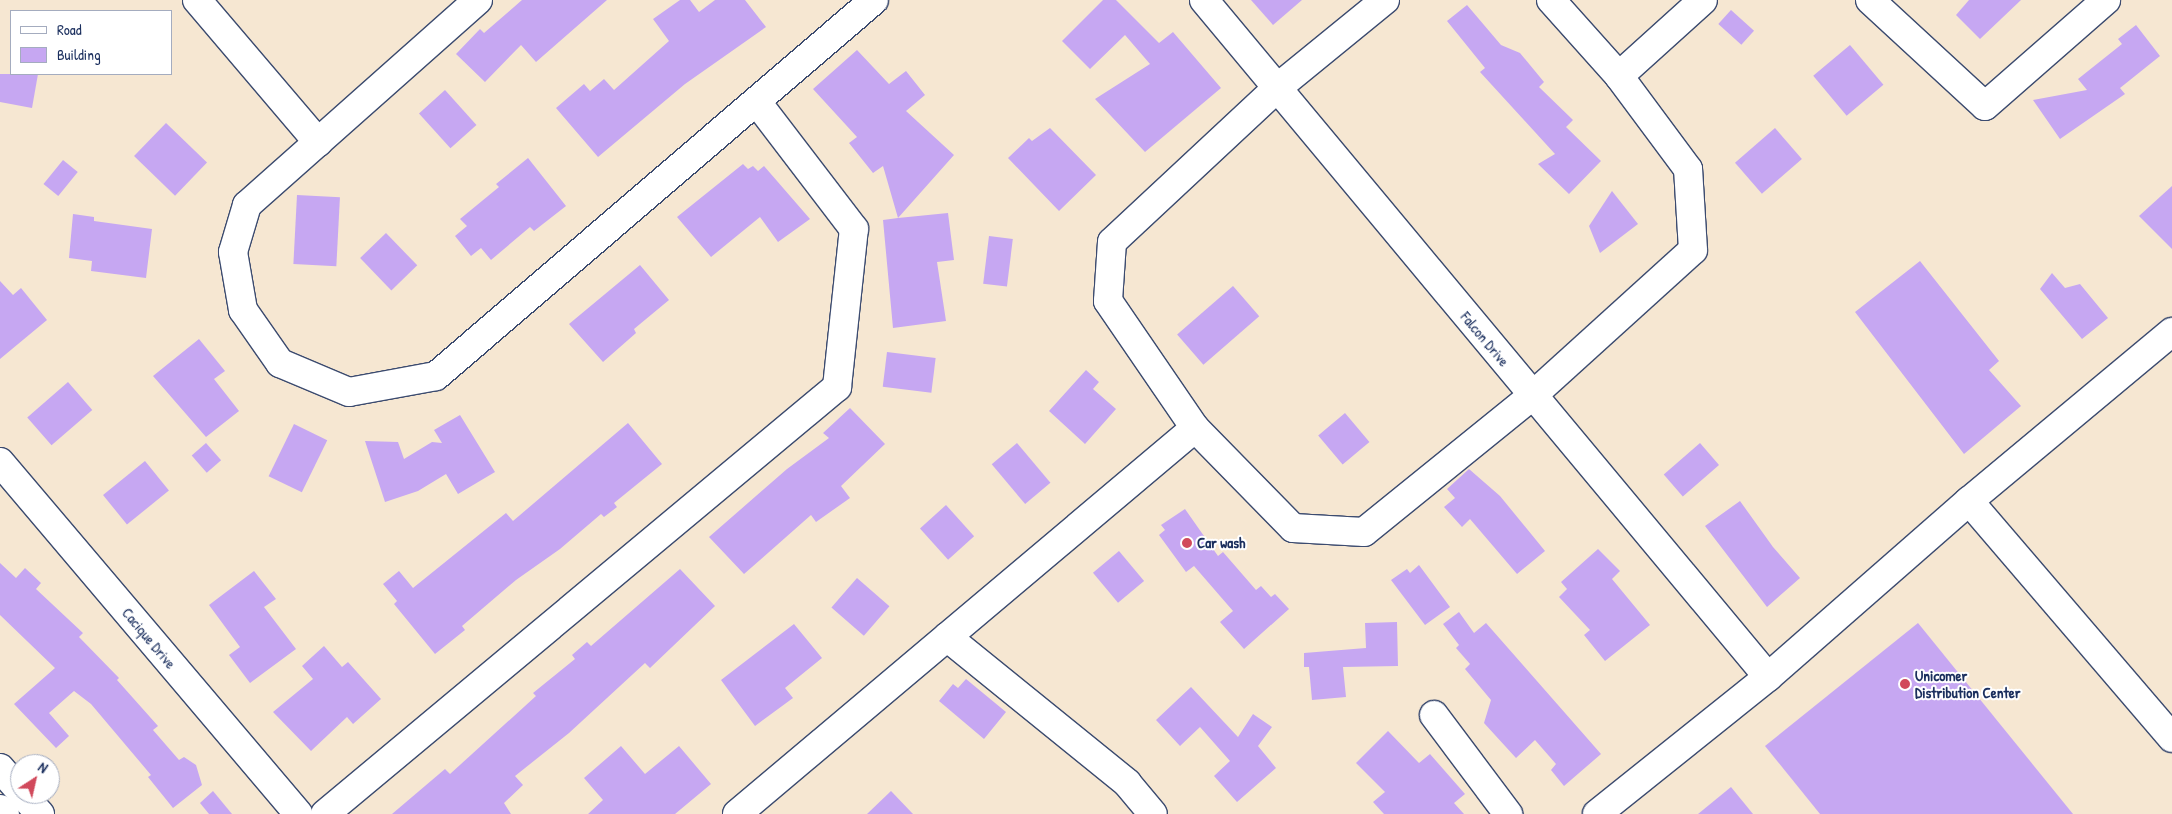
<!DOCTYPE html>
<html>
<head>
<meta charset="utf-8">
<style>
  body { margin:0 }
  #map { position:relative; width:2172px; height:814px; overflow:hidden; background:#f6e7d2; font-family:"Patrick Hand",sans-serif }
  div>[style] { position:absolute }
  .building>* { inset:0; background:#c6a7f2; transform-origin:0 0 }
  .roads { filter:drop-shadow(1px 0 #3c4b6f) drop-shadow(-1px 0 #3c4b6f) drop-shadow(0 1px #3c4b6f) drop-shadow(0 -1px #3c4b6f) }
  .minor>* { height:28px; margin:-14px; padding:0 14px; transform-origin:14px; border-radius:14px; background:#fff }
  .dots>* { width:14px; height:14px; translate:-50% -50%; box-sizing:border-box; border:2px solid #fff; border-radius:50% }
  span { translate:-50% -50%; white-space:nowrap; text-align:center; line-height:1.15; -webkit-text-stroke:4px #fff; paint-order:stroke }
  .street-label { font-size:15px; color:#1b2f5e }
  .poi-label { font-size:15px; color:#1b2f5e; font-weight:700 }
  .left { translate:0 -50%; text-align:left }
  .legend { position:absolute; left:10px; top:10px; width:162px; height:65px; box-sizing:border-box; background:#fff; border:1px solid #a4acbf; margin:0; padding:6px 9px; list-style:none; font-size:15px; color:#1b2f5e }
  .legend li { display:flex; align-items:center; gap:10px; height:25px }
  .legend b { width:25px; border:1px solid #a4acbf }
  .north { position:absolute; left:10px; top:754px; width:50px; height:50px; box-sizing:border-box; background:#fff; border:1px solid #a4acbf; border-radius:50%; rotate:35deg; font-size:14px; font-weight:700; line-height:20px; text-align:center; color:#1b2f5e }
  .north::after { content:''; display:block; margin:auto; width:18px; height:22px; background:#d1495b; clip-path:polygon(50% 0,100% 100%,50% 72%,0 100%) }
</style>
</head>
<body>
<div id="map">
  <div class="building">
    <div style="clip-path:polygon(522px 0,607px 0,536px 62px,521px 45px,485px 82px,456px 54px,480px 29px,484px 33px)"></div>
    <div style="clip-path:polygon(680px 0,690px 0,699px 12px,715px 0,745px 0,766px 27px,685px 84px,598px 157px,556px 108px,584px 84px,590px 91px,604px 79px,614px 90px,669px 41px,653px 19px)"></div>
    <div style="clip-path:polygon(1103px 0,1116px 0,1159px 43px,1173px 32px,1221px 88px,1145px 152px,1095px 99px,1150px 64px,1125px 35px,1090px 69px,1062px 41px)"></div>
    <div style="clip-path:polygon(1251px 0,1302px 0,1273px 25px)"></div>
    <div style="clip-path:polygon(1969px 0,2021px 0,1980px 39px,1956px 15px)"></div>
    <div style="clip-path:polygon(1467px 5px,1501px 45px,1520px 53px,1544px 82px,1539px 87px,1573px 120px,1566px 127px,1601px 161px,1569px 194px,1538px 164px,1555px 154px,1480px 72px,1485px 68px,1447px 21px)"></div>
    <div style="left:1731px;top:10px;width:31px;height:19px;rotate:42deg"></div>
    <div style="clip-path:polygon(2136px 25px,2160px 56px,2120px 88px,2125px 94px,2060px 139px,2033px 100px,2087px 90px,2078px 79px,2122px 44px,2118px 39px)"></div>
    <div style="left:1850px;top:45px;width:52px;height:48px;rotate:50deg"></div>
    <div style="clip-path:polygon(857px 50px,889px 84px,906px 71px,925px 95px,906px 111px,954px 155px,898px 218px,948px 213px,954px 260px,937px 262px,946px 321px,893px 328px,883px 220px,898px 218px,883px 166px,873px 173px,849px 143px,857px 137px,813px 89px)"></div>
    <div style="clip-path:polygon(0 74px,38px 74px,32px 108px,0 102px)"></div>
    <div style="left:445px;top:90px;width:47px;height:35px;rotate:48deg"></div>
    <div style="left:166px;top:123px;width:57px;height:46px;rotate:44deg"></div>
    <div style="clip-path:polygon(1050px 128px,1096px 175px,1059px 211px,1008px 158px,1029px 138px,1032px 141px)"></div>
    <div style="left:1775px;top:128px;width:41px;height:53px;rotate:49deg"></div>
    <div style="clip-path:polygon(528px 158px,566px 206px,534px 231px,530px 227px,491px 260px,481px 248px,471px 256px,455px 236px,467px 226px,460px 219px,499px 187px,496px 184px)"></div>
    <div style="left:63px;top:160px;width:19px;height:31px;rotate:39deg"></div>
    <div style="clip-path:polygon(743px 164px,748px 169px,753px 166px,758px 171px,764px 166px,810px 219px,778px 242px,760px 217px,711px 257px,677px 217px)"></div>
    <div style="clip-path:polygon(2172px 186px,2172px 249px,2139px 216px)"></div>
    <div style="clip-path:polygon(1612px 191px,1638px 224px,1600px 253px,1589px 226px)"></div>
    <div style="left:297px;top:195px;width:43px;height:69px;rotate:3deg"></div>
    <div style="clip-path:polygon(73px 214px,94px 217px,94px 221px,152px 229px,146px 278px,91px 271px,92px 261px,69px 258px)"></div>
    <div style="left:386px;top:233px;width:45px;height:36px;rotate:46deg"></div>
    <div style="left:989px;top:236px;width:24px;height:48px;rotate:7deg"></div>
    <div style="clip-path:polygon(1920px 261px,1999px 361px,1989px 370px,2021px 406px,1964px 454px,1855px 312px)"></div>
    <div style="clip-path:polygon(640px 265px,669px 300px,634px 329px,636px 333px,603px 362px,569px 324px)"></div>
    <div style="clip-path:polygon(2052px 273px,2065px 288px,2080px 284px,2108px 318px,2082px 339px,2040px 289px)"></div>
    <div style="clip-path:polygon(0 281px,13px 295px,21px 288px,47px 320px,0 359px)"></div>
    <div style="left:1233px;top:286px;width:40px;height:74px;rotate:49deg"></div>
    <div style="clip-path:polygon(199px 339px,225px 371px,214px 379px,239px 411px,206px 437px,153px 376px)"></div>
    <div style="left:887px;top:352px;width:49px;height:35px;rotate:7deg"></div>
    <div style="clip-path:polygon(1086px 370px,1099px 382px,1093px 389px,1116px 409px,1085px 444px,1049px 411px)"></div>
    <div style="left:68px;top:382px;width:37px;height:54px;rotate:49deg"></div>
    <div style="clip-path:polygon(850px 408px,885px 444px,841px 486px,850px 498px,816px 522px,811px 515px,744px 574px,709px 537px,787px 469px,829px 438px,823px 433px)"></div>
    <div style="left:1345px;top:413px;width:38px;height:35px;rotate:50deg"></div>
    <div style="clip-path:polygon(460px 415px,495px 472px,458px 494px,446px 474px,418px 491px,385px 502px,365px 441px,398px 442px,404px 459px,432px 442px,442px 443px,434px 430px)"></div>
    <div style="clip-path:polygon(628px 423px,662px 464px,614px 503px,617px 507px,604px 517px,601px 514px,560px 549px,516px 580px,462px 626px,465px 630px,435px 654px,394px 604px,397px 601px,383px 584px,399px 571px,413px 588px,506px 513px,513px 521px)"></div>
    <div style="left:294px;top:424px;width:37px;height:58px;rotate:26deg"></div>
    <div style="left:206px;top:443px;width:23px;height:19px;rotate:49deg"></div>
    <div style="left:1017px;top:443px;width:52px;height:33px;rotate:50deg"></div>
    <div style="left:1700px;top:443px;width:29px;height:48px;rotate:49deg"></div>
    <div style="left:145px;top:461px;width:38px;height:54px;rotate:51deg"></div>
    <div style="clip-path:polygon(1469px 469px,1500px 496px,1545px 551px,1517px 574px,1470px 519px,1462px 527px,1444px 507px,1455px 498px,1447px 489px)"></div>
    <div style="clip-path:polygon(1740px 501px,1773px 547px,1800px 578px,1767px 607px,1705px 526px)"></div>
    <div style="left:946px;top:505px;width:42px;height:35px;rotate:48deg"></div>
    <div style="clip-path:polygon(1185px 509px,1218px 556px,1223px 552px,1256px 590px,1261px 586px,1271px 597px,1275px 594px,1289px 609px,1244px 649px,1220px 622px,1233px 611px,1194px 566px,1186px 572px,1159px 535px,1165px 530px,1161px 525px)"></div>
    <div style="clip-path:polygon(1598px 549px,1620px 571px,1612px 579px,1650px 625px,1605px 661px,1584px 635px,1590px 630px,1559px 597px,1567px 589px,1561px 582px)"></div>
    <div style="left:1119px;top:551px;width:39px;height:34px;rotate:50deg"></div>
    <div style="clip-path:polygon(0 563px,16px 578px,25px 568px,41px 583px,36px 589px,83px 633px,79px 637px,119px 678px,117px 680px,158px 726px,153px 730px,179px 760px,184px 757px,196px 765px,202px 785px,173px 808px,148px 777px,151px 775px,91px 704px,74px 691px,49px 713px,69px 736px,56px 748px,14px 704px,55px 668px,0 615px)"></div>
    <div style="clip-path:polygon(1419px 565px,1450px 607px,1425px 625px,1391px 580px,1407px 569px,1410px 573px)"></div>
    <div style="clip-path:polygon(680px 569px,715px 606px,650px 668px,645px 663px,569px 733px,515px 776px,523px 785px,504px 803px,511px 814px,392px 814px,445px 769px,450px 774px,536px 696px,533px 693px,575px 659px,572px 655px,587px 642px,591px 646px)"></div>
    <div style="clip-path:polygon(254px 571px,276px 599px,264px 607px,296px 649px,250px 683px,229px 655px,240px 647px,209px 605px)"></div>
    <div style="left:857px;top:578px;width:43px;height:39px;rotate:41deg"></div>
    <div style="clip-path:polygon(1459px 612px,1474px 633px,1486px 623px,1601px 754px,1564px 786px,1551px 770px,1556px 764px,1535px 740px,1516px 758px,1484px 723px,1491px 700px,1465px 669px,1470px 664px,1456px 648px,1459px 645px,1443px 624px)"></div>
    <div style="clip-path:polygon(1397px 622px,1398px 666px,1343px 667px,1346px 697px,1312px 700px,1309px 667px,1304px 667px,1304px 653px,1366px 648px,1365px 623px)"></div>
    <div style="clip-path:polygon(1918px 623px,2073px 814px,1820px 814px,1765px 746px)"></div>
    <div style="clip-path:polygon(794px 624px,822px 658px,785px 688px,793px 698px,755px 726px,721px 680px)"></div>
    <div style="clip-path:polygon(324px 646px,342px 667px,348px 662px,381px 699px,353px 724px,347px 717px,311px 751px,273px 712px,313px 679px,302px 666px)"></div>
    <div style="clip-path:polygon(966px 679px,1006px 712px,984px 739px,939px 701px,953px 684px,958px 688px)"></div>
    <div style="clip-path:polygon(1191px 687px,1238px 737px,1253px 714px,1272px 727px,1258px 746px,1276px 768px,1237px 802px,1214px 776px,1230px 761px,1200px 727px,1180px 746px,1156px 720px)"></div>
    <div style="clip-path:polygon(1388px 731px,1419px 763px,1430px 754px,1465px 794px,1454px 803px,1464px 814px,1384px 814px,1373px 802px,1385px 792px,1356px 763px)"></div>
    <div style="clip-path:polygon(621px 746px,645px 774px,679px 746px,711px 784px,675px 814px,588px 814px,603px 800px,584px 778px)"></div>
    <div style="clip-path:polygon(1731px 787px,1753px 814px,1698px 814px)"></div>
    <div style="clip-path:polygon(213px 791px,232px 814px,209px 814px,200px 803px)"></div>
    <div style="clip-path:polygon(891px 791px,913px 814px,867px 814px)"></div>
  </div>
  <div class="roads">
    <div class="minor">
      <div style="left:197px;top:0;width:187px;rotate:49.6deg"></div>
      <div style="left:478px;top:0;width:309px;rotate:138.4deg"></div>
      <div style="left:247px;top:205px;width:49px;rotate:106.6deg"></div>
      <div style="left:233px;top:252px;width:59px;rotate:80.2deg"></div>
      <div style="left:243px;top:310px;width:65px;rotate:55.1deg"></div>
      <div style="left:280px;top:363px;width:75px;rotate:22.8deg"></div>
      <div style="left:349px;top:392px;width:88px;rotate:-10.4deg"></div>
      <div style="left:436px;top:376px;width:577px;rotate:-40.64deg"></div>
      <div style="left:1204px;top:0;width:881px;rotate:50.2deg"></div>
      <div style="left:1385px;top:0;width:141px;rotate:140.8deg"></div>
      <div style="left:1276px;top:89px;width:224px;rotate:137deg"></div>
      <div style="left:1112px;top:242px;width:59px;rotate:93.9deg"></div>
      <div style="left:1108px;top:301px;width:154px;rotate:55.6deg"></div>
      <div style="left:1195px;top:428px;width:140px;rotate:45.6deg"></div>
      <div style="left:1293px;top:528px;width:71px;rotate:3.2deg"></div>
      <div style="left:1364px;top:532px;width:216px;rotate:-39deg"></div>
      <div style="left:1532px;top:396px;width:217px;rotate:-42.2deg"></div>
      <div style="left:1693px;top:250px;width:81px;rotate:-93.5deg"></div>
      <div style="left:1688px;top:169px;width:116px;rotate:-126.6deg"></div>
      <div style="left:1619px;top:76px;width:102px;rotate:-131.8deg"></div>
      <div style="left:1870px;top:0;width:156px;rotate:42.7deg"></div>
      <div style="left:1985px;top:106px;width:161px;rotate:-41.2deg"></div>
      <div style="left:1619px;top:76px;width:113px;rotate:-42.1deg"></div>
      <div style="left:0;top:462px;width:461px;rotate:49.7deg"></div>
      <div style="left:1969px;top:501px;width:312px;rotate:49.4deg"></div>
      <div style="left:947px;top:637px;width:232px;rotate:39deg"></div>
      <div style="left:1127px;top:783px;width:40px;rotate:50deg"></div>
      <div style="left:1434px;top:715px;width:124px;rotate:53.2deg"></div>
      <div style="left:0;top:768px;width:30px;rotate:49deg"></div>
      <div style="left:22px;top:794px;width:27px;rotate:48deg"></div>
      <div style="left:0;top:809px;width:7px;rotate:45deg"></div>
      <div style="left:325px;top:814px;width:667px;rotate:-39.83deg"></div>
      <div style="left:837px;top:387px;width:159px;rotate:-83.9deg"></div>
      <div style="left:854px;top:229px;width:160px;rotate:-127.4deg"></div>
      <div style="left:737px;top:814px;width:599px;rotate:-40.12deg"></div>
      <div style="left:1597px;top:814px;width:219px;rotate:-38.7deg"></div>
      <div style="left:1768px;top:677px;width:267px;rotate:-41.2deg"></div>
      <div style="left:1969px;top:501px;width:264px;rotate:-39.8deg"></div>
    </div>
  </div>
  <div class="dots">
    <div style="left:1187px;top:543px;background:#d1495b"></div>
    <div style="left:1905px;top:684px;background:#d1495b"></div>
  </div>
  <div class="street-label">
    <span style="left:1485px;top:339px;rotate:50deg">Falcon Drive</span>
    <span style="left:149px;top:638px;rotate:50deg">Cacique Drive</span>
  </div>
  <div class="poi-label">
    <span class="left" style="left:1197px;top:543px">Car wash</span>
    <span class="left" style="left:1915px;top:684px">Unicomer<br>Distribution Center</span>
  </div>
  <ul class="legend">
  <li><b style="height:6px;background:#fff"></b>Road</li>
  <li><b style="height:14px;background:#c6a7f2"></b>Building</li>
  </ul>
  <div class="north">N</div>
</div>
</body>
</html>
